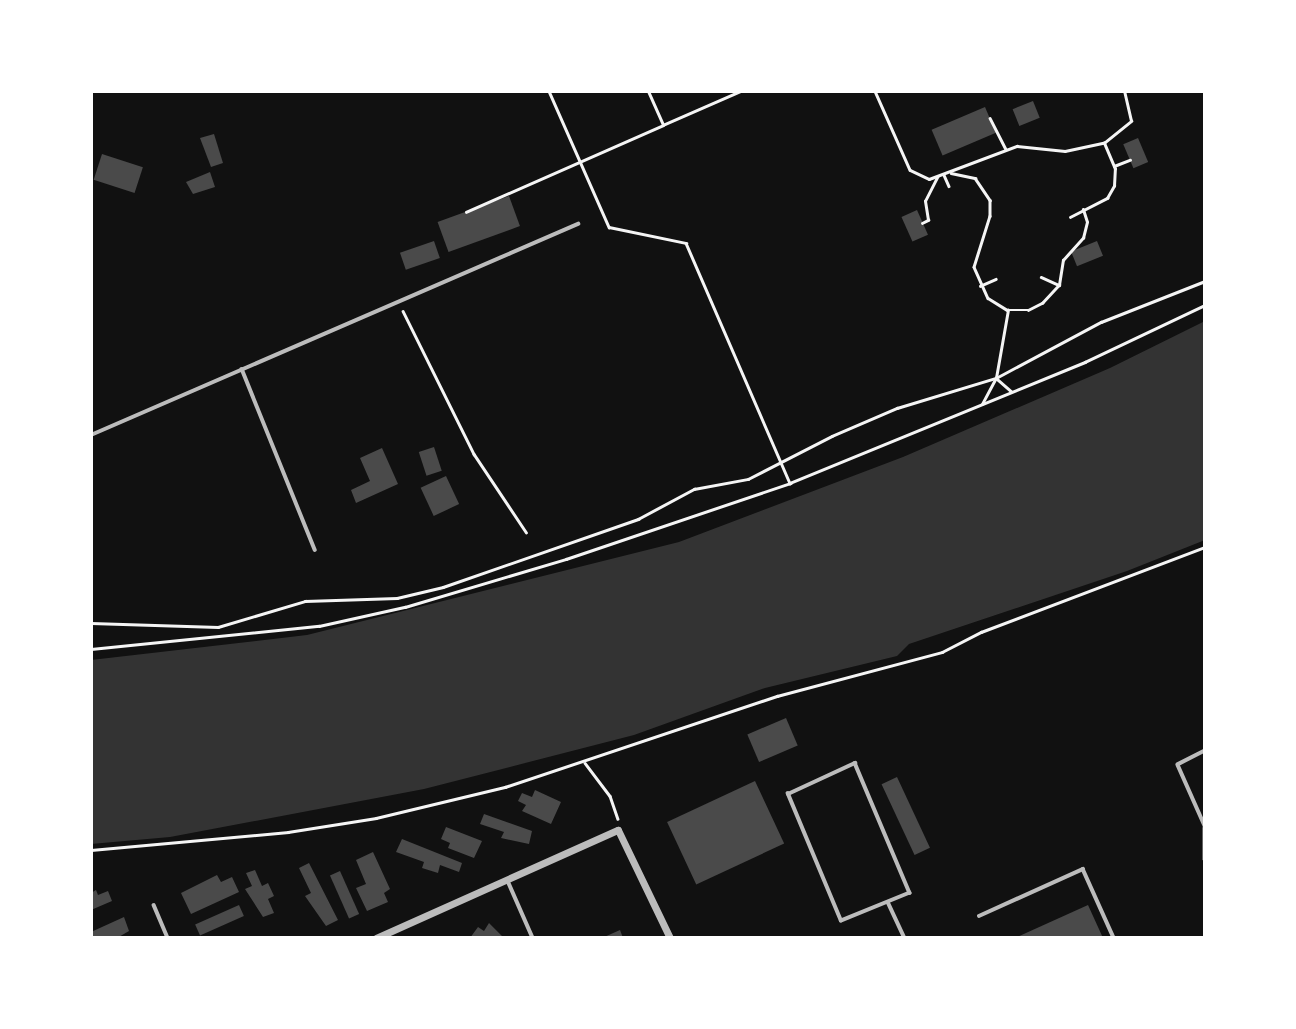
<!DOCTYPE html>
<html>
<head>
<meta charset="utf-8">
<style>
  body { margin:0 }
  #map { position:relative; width:1296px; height:1029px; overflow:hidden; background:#111; font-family:Poppins,sans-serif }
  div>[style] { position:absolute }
  .water>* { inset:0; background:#333 }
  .building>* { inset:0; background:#4a4a4a; transform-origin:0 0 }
  .path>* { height:2.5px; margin:-1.25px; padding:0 1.25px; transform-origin:1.25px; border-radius:1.25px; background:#f5f5f5 }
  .service>* { height:3.5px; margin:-1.75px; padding:0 1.75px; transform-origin:1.75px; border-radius:1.75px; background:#bcbcbc }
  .minor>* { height:7px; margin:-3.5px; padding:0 3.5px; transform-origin:3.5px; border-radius:3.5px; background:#bcbcbc }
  span { translate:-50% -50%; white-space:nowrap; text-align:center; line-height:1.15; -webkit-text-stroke:7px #fff; paint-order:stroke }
  .frame { position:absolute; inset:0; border:93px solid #fff; pointer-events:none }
</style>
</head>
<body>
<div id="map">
  <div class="water">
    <div style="clip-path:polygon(1205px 321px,1205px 540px,1127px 571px,909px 644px,897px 656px,765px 688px,634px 735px,424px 789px,170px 837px,91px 844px,91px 660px,307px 635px,679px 542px,903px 457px,1110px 368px)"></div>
  </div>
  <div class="building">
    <div style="left:1033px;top:101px;width:18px;height:22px;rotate:68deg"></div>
    <div style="left:985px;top:107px;width:28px;height:58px;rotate:67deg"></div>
    <div style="clip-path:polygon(214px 134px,223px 163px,211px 167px,200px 138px)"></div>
    <div style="left:1138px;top:138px;width:26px;height:16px;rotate:67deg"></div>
    <div style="left:102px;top:154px;width:43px;height:27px;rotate:18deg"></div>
    <div style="clip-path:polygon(210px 172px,215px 187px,193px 194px,186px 182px)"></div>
    <div style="left:509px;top:196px;width:32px;height:76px;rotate:70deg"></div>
    <div style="left:917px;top:210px;width:27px;height:17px;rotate:66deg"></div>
    <div style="left:434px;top:241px;width:18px;height:36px;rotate:71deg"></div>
    <div style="left:1097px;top:241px;width:16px;height:28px;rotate:68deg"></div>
    <div style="left:434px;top:447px;width:25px;height:16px;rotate:72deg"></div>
    <div style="clip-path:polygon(382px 448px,398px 484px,356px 503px,351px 490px,370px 481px,360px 458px)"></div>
    <div style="left:446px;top:476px;width:31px;height:28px;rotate:65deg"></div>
    <div style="left:786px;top:718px;width:30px;height:42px;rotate:67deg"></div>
    <div style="left:897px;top:777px;width:78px;height:17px;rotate:65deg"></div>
    <div style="left:755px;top:781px;width:69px;height:97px;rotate:65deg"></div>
    <div style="clip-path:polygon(535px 790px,561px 802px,551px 824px,522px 811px,526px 805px,518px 801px,522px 793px,532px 797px)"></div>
    <div style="clip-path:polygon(484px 814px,532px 831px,529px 844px,501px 838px,504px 832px,480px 824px)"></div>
    <div style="clip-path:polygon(446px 827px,482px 841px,474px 858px,448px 848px,450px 843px,441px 839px)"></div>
    <div style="clip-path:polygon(402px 839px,462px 863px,459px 872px,440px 865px,438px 873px,422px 868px,424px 862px,396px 852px)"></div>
    <div style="clip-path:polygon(373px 852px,390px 889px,384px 893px,388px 902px,367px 911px,356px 888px,366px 884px,356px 860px)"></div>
    <div style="clip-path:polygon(309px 863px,338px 920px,326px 926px,305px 896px,311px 893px,299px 868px)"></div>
    <div style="clip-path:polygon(255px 870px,262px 886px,268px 883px,274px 896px,268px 899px,274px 913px,263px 917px,245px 889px,252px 886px,246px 873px)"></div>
    <div style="left:340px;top:871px;width:47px;height:11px;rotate:66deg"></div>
    <div style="clip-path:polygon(217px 875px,221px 882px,232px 877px,239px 892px,191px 914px,181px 893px)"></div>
    <div style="clip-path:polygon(96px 890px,98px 895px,108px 891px,112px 901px,91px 910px,91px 893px)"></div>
    <div style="left:239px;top:905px;width:12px;height:48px;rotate:66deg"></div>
    <div style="clip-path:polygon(1088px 905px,1103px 938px,1015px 938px)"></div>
    <div style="clip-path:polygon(124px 917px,129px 931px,117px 938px,91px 938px,91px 932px)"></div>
    <div style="clip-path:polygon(489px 923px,504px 938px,470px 938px,478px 927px,484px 931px)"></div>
    <div style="clip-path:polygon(620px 930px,623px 938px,602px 938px)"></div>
  </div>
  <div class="path">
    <div style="left:549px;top:91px;width:149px;rotate:66.2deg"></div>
    <div style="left:609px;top:227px;width:79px;rotate:11.7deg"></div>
    <div style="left:686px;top:243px;width:262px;rotate:66.6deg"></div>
    <div style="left:875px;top:91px;width:86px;rotate:66.1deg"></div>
    <div style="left:910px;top:170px;width:21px;rotate:25deg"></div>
    <div style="left:929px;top:179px;width:94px;rotate:-20.6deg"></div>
    <div style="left:1017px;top:146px;width:48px;rotate:5.9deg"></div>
    <div style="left:1065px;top:151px;width:40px;rotate:-12deg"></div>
    <div style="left:1104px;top:143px;width:35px;rotate:-39deg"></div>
    <div style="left:1131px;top:121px;width:31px;rotate:-103deg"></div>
    <div style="left:990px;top:118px;width:35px;rotate:63deg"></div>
    <div style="left:663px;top:125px;width:85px;rotate:-23.6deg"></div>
    <div style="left:1114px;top:166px;width:17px;rotate:-21deg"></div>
    <div style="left:951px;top:173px;width:25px;rotate:12deg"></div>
    <div style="left:975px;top:178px;width:27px;rotate:56deg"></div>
    <div style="left:990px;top:200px;width:16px;rotate:90deg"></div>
    <div style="left:990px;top:216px;width:53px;rotate:107.4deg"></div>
    <div style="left:974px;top:267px;width:34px;rotate:66deg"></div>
    <div style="left:988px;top:298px;width:22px;rotate:32deg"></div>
    <div style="left:1007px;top:310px;width:21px"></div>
    <div style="left:1028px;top:310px;width:16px;rotate:-27deg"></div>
    <div style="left:1042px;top:303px;width:25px;rotate:-47deg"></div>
    <div style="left:944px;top:175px;width:12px;rotate:66deg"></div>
    <div style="left:466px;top:212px;width:215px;rotate:-23.8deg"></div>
    <div style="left:663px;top:125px;width:37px;rotate:-114deg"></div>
    <div style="left:1070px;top:217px;width:42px;rotate:-27.2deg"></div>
    <div style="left:1107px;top:198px;width:14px;rotate:-60deg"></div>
    <div style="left:1114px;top:186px;width:17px;rotate:-87deg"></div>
    <div style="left:1115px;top:169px;width:28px;rotate:-113deg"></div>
    <div style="left:922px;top:223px;width:7px;rotate:-27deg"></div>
    <div style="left:928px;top:220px;width:19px;rotate:-99deg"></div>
    <div style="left:925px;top:201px;width:27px;rotate:-63deg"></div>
    <div style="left:1041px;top:277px;width:20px;rotate:24deg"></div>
    <div style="left:1059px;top:285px;width:25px;rotate:-81deg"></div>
    <div style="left:1063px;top:260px;width:30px;rotate:-48deg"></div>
    <div style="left:1083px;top:238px;width:16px;rotate:-76deg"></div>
    <div style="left:1087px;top:222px;width:13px;rotate:-108deg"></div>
    <div style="left:980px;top:286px;width:17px;rotate:-24deg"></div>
    <div style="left:403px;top:311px;width:160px;rotate:63.6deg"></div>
    <div style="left:474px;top:454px;width:94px;rotate:56.3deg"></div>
    <div style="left:996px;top:378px;width:20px;rotate:41deg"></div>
    <div style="left:982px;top:404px;width:30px;rotate:-62deg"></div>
    <div style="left:996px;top:378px;width:69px;rotate:-80deg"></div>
    <div style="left:91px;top:623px;width:127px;rotate:1.8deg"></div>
    <div style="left:218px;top:627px;width:91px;rotate:-16.6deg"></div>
    <div style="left:305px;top:601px;width:92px;rotate:-1.9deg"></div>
    <div style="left:397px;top:598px;width:47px;rotate:-13.4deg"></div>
    <div style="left:443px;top:587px;width:207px;rotate:-19.2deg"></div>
    <div style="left:638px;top:519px;width:64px;rotate:-28.2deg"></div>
    <div style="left:694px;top:489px;width:55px;rotate:-10.5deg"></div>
    <div style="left:748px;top:479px;width:94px;rotate:-27.1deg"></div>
    <div style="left:832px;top:436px;width:71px;rotate:-23.3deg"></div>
    <div style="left:897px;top:408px;width:103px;rotate:-16.9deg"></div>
    <div style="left:996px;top:378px;width:119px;rotate:-28.1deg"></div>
    <div style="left:1101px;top:322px;width:112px;rotate:-21.5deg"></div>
    <div style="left:91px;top:649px;width:229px;rotate:-5.8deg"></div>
    <div style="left:319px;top:626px;width:88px;rotate:-12.5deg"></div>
    <div style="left:405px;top:607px;width:168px;rotate:-16.6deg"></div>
    <div style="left:566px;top:559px;width:237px;rotate:-18.7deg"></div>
    <div style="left:790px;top:483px;width:319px;rotate:-22.3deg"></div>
    <div style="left:1085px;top:362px;width:133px;rotate:-25.4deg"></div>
    <div style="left:585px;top:763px;width:41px;rotate:52.9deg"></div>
    <div style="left:610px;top:796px;width:24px;rotate:71deg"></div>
    <div style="left:91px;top:850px;width:198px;rotate:-5.2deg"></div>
    <div style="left:288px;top:832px;width:89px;rotate:-9deg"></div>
    <div style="left:376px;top:818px;width:133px;rotate:-13.5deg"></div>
    <div style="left:505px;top:787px;width:287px;rotate:-18.5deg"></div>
    <div style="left:777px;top:696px;width:171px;rotate:-14.9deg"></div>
    <div style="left:942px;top:652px;width:44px;rotate:-27.1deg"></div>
    <div style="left:981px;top:632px;width:240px;rotate:-20.8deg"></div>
  </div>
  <div class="service">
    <div style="left:242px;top:369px;width:195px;rotate:68deg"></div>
    <div style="left:91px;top:435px;width:531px;rotate:-23.43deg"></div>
    <div style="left:1205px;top:751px;width:30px;rotate:153deg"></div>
    <div style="left:1178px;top:765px;width:67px;rotate:66.1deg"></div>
    <div style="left:855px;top:763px;width:141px;rotate:67.1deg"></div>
    <div style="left:910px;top:893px;width:74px;rotate:157.9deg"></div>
    <div style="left:841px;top:921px;width:138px;rotate:-112.7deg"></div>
    <div style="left:788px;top:794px;width:74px;rotate:-24.8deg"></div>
    <div style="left:1205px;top:828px;width:31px;rotate:90deg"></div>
    <div style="left:508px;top:881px;width:62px;rotate:66.3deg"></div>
    <div style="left:888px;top:902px;width:40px;rotate:65deg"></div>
    <div style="left:154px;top:905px;width:36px;rotate:67deg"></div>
    <div style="left:979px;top:916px;width:114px;rotate:-24.3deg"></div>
    <div style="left:1083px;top:869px;width:76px;rotate:65.8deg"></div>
  </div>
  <div class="minor">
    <div style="left:376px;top:938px;width:265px;rotate:-24.1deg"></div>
    <div style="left:618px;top:830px;width:120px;rotate:64.3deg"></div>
  </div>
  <div class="frame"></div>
</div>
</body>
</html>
